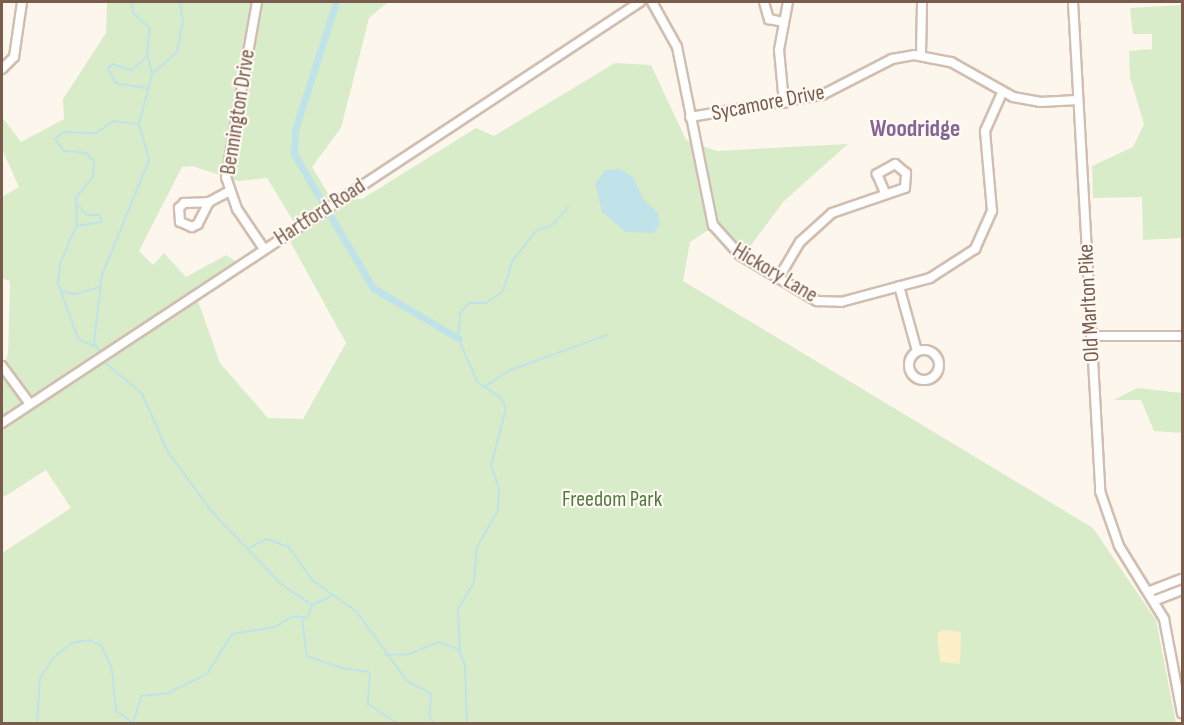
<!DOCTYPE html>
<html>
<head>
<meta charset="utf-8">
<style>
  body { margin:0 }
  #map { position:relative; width:1184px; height:725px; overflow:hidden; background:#fdf6ec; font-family:"Sofia Sans Condensed",sans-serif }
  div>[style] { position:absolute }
  .green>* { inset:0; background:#d8ecc9 }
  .sand>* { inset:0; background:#fcefc7 }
  .water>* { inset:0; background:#bfe3e8 }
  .stream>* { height:2px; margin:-1px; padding:0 1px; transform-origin:1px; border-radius:1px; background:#bfe3e8 }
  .canal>* { height:7px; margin:-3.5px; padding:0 3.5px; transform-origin:3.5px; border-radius:3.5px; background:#bfe3e8 }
  .roads { filter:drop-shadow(2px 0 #d1beb0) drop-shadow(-2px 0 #d1beb0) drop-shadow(0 2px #d1beb0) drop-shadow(0 -2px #d1beb0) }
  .minor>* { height:8px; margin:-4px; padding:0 4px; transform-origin:4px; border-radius:4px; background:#fff }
  .minor>.ring { margin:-4px; padding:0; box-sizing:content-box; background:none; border:8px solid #fff; border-radius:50% }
  span { translate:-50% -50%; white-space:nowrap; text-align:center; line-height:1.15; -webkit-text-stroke:4.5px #fffaf3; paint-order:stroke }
  .street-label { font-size:22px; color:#7a5c4d }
  .park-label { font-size:22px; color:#537a41 }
  .neighbourhood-label { font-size:24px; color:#846695; font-weight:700 }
  .frame { position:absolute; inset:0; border:3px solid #7a5c4d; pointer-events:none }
</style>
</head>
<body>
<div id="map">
  <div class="green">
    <div style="clip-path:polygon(evenodd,107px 2px,388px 2px,369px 18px,341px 128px,312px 167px,332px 200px,362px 199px,476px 128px,494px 136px,615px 63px,651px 65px,686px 140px,717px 151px,848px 144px,784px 201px,745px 253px,719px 223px,690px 242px,683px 281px,1093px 528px,1156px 620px,1176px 723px,2px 723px,2px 553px,71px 508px,46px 470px,2px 498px,2px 373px,8px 354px,10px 281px,2px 278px,2px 197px,19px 187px,2px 149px,2px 117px,21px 142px,64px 119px,63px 99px,106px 33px,107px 2px,192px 166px,238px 181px,267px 178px,295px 224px,291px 243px,346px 343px,303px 419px,268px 418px,220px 363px,194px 290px,237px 262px,226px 255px,186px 277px,164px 253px,153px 265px,139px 251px,182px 167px,192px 166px)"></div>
    <div style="clip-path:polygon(1182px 5px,1182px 238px,1143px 240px,1142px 197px,1093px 198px,1092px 166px,1133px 147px,1144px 124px,1130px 77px,1129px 51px,1152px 49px,1152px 34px,1133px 34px,1130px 8px)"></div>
    <div style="clip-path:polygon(1137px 388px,1182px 393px,1182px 433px,1154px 431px,1141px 400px,1114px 400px)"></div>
  </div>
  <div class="sand">
    <div style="clip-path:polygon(943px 630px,961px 632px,960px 664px,940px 662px,937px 634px)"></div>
  </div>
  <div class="water">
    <div style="clip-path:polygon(619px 169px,632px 176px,644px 200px,658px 213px,660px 224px,654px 233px,626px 232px,602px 212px,595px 184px,605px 170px)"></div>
  </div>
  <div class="stream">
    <div style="left:131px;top:2px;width:12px;rotate:76deg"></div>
    <div style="left:134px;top:14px;width:21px;rotate:41deg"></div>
    <div style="left:150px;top:28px;width:23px;rotate:97deg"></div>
    <div style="left:147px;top:51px;width:24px;rotate:78deg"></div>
    <div style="left:152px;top:74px;width:52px;rotate:104.6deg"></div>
    <div style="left:139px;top:124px;width:37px;rotate:74deg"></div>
    <div style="left:149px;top:160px;width:124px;rotate:112.2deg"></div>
    <div style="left:102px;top:275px;width:67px;rotate:96.8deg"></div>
    <div style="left:94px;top:342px;width:24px;rotate:60deg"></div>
    <div style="left:106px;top:363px;width:48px;rotate:40.7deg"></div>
    <div style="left:142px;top:394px;width:64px;rotate:65.9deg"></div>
    <div style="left:168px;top:452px;width:76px;rotate:53.6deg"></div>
    <div style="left:213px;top:513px;width:98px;rotate:46.2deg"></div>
    <div style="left:281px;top:584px;width:37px;rotate:34deg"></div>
    <div style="left:152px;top:74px;width:33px;rotate:-41deg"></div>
    <div style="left:177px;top:52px;width:31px;rotate:-79deg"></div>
    <div style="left:183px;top:22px;width:20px;rotate:-99deg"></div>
    <div style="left:146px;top:88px;width:30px;rotate:-171deg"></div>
    <div style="left:116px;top:83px;width:17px;rotate:-118deg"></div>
    <div style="left:108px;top:68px;width:6px;rotate:-39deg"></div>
    <div style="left:113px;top:64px;width:20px;rotate:18deg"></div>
    <div style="left:132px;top:70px;width:21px;rotate:-41deg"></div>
    <div style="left:77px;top:226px;width:25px;rotate:-9deg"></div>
    <div style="left:102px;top:222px;width:8px;rotate:-113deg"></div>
    <div style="left:99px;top:215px;width:12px;rotate:180deg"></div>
    <div style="left:87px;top:215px;width:13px;rotate:-135deg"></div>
    <div style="left:61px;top:291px;width:14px;rotate:12deg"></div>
    <div style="left:75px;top:294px;width:26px;rotate:-16deg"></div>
    <div style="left:94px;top:346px;width:17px;rotate:-156deg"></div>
    <div style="left:78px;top:339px;width:59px;rotate:-109.7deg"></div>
    <div style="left:58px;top:283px;width:19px;rotate:-84deg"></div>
    <div style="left:60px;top:264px;width:43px;rotate:-67deg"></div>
    <div style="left:77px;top:224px;width:27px;rotate:-92deg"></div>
    <div style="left:76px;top:197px;width:26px;rotate:-50deg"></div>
    <div style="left:93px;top:177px;width:16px;rotate:-86deg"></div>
    <div style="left:94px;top:161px;width:11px;rotate:-135deg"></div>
    <div style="left:86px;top:153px;width:22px;rotate:-175deg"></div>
    <div style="left:64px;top:151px;width:15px;rotate:-127deg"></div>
    <div style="left:55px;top:139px;width:11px;rotate:-41deg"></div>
    <div style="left:63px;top:132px;width:33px;rotate:2deg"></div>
    <div style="left:96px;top:133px;width:21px;rotate:-35deg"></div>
    <div style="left:113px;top:121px;width:26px;rotate:7deg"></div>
    <div style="left:483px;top:388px;width:30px;rotate:-34deg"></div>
    <div style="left:508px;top:371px;width:105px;rotate:-20deg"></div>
    <div style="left:248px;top:549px;width:21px;rotate:-29deg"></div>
    <div style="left:266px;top:539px;width:24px;rotate:19deg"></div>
    <div style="left:289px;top:547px;width:39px;rotate:55deg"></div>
    <div style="left:311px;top:579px;width:57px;rotate:35.7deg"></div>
    <div style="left:357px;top:612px;width:85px;rotate:54.1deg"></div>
    <div style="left:407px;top:681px;width:27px;rotate:28deg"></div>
    <div style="left:431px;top:694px;width:22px;rotate:95deg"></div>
    <div style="left:429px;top:716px;width:10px;rotate:53deg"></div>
    <div style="left:312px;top:605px;width:23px;rotate:-25deg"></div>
    <div style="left:302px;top:618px;width:38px;rotate:83deg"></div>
    <div style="left:307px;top:656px;width:37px;rotate:19deg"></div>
    <div style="left:342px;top:668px;width:28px;rotate:8deg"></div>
    <div style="left:370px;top:672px;width:32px;rotate:94deg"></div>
    <div style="left:368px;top:704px;width:37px;rotate:33deg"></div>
    <div style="left:460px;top:653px;width:44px;rotate:-92.6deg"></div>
    <div style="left:458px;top:609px;width:31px;rotate:-59deg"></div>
    <div style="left:474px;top:582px;width:35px;rotate:-85deg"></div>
    <div style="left:477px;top:547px;width:43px;rotate:-60.4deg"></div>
    <div style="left:498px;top:510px;width:22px;rotate:-87deg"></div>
    <div style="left:499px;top:488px;width:23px;rotate:-110deg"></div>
    <div style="left:491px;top:466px;width:60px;rotate:-75.5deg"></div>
    <div style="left:506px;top:408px;width:11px;rotate:-117deg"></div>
    <div style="left:501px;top:398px;width:29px;rotate:-145deg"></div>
    <div style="left:477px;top:381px;width:47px;rotate:-113.8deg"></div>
    <div style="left:458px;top:338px;width:25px;rotate:-85deg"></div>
    <div style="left:460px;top:313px;width:13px;rotate:-48deg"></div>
    <div style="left:469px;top:303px;width:17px"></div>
    <div style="left:486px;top:303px;width:21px;rotate:-35deg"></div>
    <div style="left:503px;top:291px;width:31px;rotate:-73deg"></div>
    <div style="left:512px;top:261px;width:40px;rotate:-51deg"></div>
    <div style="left:537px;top:230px;width:15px;rotate:-16deg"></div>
    <div style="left:551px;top:226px;width:25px;rotate:-47deg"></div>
    <div style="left:385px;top:655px;width:24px;rotate:-2deg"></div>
    <div style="left:409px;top:654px;width:31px;rotate:-22deg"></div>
    <div style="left:438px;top:642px;width:21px;rotate:19deg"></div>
    <div style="left:458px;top:649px;width:17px;rotate:66deg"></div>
    <div style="left:465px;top:665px;width:59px;rotate:88.1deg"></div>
    <div style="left:37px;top:724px;width:46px;rotate:-86.3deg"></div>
    <div style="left:40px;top:678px;width:25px;rotate:-56deg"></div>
    <div style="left:54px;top:657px;width:23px;rotate:-38deg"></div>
    <div style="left:72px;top:643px;width:16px;rotate:-11deg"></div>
    <div style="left:88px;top:640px;width:14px;rotate:21deg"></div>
    <div style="left:101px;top:645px;width:26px;rotate:65deg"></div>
    <div style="left:112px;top:669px;width:42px;rotate:84.6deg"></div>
    <div style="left:116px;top:711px;width:21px;rotate:35deg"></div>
    <div style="left:133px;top:723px;width:28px;rotate:-73deg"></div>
    <div style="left:141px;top:696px;width:27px;rotate:-6deg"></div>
    <div style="left:168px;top:693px;width:43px;rotate:-26deg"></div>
    <div style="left:207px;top:674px;width:47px;rotate:-58deg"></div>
    <div style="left:232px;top:634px;width:44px;rotate:-9.2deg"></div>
    <div style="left:275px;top:627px;width:21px;rotate:-31deg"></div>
    <div style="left:293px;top:616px;width:14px;rotate:8deg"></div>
    <div style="left:307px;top:618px;width:14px;rotate:-69deg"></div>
  </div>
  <div class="canal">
    <div style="left:336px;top:2px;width:134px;rotate:107.8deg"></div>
    <div style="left:295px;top:130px;width:24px;rotate:92deg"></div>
    <div style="left:294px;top:154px;width:156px;rotate:59.5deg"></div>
    <div style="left:373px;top:288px;width:99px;rotate:30.5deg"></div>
  </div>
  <div class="roads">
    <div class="minor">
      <div style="left:257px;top:2px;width:178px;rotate:100deg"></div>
      <div style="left:226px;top:177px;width:34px;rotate:71deg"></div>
      <div style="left:237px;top:209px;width:48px;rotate:56deg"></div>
      <div style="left:652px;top:2px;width:51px;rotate:60.9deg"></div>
      <div style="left:677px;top:47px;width:182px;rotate:78.6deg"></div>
      <div style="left:713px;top:225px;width:40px;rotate:48deg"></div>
      <div style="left:740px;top:255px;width:90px;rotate:30.9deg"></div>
      <div style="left:817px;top:301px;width:24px;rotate:2deg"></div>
      <div style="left:841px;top:302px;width:92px;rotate:-15.1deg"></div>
      <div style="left:930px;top:278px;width:54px;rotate:-32.8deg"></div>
      <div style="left:975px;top:249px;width:42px;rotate:-65.9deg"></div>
      <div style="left:992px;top:211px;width:80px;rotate:-95deg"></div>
      <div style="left:985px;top:131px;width:42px;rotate:-65.9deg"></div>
      <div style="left:764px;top:2px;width:18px;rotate:74deg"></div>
      <div style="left:769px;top:19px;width:14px;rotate:12deg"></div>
      <div style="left:1073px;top:2px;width:490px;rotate:86.8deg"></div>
      <div style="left:1100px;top:491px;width:58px;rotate:70.9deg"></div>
      <div style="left:1119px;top:546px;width:86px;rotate:58.3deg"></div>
      <div style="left:1164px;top:619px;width:96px;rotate:79.2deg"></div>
      <div style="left:921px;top:55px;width:53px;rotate:-88.9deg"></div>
      <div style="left:2px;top:69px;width:17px;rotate:-45deg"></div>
      <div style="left:14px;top:57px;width:56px;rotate:-81.7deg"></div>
      <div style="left:784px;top:103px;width:53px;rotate:-95.4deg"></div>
      <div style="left:779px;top:50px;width:49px;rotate:-79.4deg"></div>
      <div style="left:690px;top:117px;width:134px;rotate:-9.5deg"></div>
      <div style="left:822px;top:95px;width:79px;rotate:-27.2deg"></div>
      <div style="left:892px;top:59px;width:22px;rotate:-10deg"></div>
      <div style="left:914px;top:55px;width:38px;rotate:11deg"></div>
      <div style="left:951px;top:62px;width:71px;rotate:29.4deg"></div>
      <div style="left:1013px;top:97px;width:27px;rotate:10deg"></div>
      <div style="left:1040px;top:102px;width:38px;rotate:-3deg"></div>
      <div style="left:209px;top:202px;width:25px;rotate:117deg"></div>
      <div style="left:198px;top:224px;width:7px;rotate:153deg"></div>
      <div style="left:192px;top:227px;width:13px;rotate:-157deg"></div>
      <div style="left:180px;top:222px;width:14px;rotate:-94deg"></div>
      <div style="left:179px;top:208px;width:7px;rotate:-45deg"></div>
      <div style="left:184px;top:203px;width:25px;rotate:-2deg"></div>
      <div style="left:209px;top:202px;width:21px;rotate:-28deg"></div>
      <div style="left:778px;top:279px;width:43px;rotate:-59.3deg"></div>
      <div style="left:800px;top:242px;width:43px;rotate:-42.2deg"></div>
      <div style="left:832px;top:213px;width:77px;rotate:-18.9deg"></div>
      <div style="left:905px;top:188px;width:15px;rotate:-86deg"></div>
      <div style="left:906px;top:173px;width:14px;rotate:-141deg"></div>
      <div style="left:895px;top:164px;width:21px;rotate:151deg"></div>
      <div style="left:877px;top:174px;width:21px;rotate:67deg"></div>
      <div style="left:899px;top:286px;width:67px;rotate:74.5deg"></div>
      <div style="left:1091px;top:336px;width:91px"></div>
      <div class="ring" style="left:909px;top:350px;width:22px;height:22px"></div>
      <div style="left:2px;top:366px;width:47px;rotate:53.6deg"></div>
      <div style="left:2px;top:423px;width:764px;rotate:-33.42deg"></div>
      <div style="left:1150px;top:591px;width:34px;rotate:-21deg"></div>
      <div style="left:1156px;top:600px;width:28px;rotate:-21deg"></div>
    </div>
  </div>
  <div class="street-label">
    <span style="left:768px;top:103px;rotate:-11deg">Sycamore Drive</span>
    <span style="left:238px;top:112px;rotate:-81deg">Bennington Drive</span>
    <span style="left:320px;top:212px;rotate:-33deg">Hartford Road</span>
    <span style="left:775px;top:273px;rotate:31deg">Hickory Lane</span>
    <span style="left:1089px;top:303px;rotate:-93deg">Old Marlton Pike</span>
  </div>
  <div class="park-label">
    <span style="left:612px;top:500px">Freedom Park</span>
  </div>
  <div class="neighbourhood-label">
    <span style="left:915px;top:129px">Woodridge</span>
  </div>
  <div class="frame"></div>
</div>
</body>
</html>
